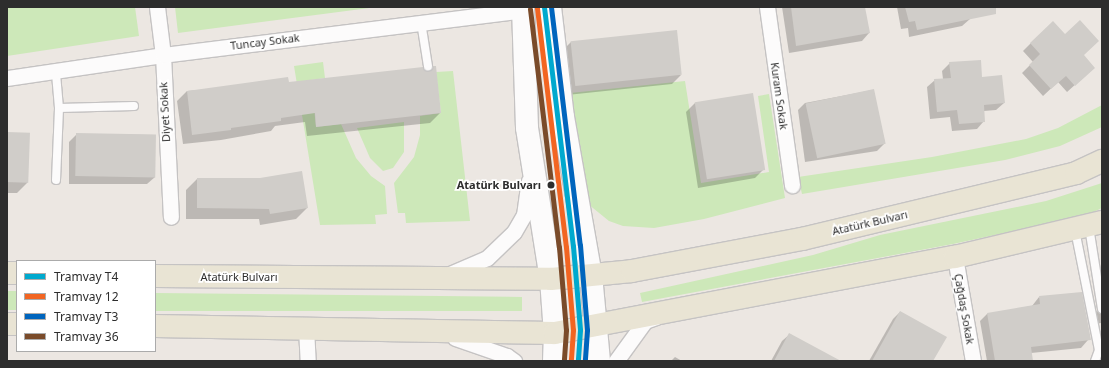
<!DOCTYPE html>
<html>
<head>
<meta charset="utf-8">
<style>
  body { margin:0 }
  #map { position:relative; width:1109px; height:368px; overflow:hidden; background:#ece7e2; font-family:"Noto Sans",sans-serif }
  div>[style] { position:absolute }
  .green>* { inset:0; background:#cde8b9; transform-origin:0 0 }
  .shadow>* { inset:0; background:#0003 }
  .building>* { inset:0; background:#d0cdc9; transform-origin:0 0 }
  .roads { filter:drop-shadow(1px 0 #c5c3c3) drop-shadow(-1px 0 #c5c3c3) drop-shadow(0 1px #c5c3c3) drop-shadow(0 -1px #c5c3c3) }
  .lane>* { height:8px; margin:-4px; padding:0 4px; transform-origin:4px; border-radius:4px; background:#fcfbfb }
  .street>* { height:15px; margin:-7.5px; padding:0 7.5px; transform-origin:7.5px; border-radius:7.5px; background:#fcfbfb }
  .secondary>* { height:22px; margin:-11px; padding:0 11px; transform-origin:11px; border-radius:11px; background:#fcfbfb }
  .primary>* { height:22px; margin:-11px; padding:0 11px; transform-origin:11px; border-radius:11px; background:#e9e4d4 }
  .tram-1>* { height:5px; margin:-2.5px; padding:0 2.5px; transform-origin:2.5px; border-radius:2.5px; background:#00a9ce }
  .tram-2>* { height:5px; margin:-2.5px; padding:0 2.5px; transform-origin:2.5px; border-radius:2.5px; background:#f26522 }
  .tram-3>* { height:5px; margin:-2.5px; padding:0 2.5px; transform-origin:2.5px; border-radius:2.5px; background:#0065bd }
  .tram-4>* { height:5px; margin:-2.5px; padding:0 2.5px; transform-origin:2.5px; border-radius:2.5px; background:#7a4b2a }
  .dots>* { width:11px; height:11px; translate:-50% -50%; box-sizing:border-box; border:2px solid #fff; border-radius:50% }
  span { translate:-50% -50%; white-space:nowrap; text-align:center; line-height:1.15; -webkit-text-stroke:3.5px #fff; paint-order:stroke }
  .street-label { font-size:11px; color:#2d2d2d }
  .stop-label { font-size:11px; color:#2d2d2d; font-weight:700 }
  .right { translate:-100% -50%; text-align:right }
  .frame { position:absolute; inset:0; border:8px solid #2d2d2d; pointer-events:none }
  .legend { position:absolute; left:16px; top:260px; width:140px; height:92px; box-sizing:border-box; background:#fff; border:1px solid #ababab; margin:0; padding:5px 7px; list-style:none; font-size:12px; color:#2d2d2d }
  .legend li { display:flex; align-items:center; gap:8px; height:20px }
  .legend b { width:20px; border:1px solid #ababab }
</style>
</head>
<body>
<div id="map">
  <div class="green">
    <div style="clip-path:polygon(7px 7px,135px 7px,139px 36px,7px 56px)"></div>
    <div style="clip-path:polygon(175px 7px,377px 7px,178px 33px)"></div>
    <div style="clip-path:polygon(323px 62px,325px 78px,311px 80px,316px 127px,341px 124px,356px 158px,371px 176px,385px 186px,387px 214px,375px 215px,376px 224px,320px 225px,294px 66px)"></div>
    <div style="clip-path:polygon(453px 71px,470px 221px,406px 223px,405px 213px,398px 213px,394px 183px,414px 157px,420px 135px,420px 116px,441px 113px,436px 72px)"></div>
    <div style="clip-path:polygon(685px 81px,701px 183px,769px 172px,758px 96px,769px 94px,785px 198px,704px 219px,654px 228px,623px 226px,609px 221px,588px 204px,570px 93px)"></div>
    <div style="clip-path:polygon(1102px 105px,1102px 127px,1060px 146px,1005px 160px,802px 194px,798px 177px,932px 157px,1026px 139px,1058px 128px)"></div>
    <div style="clip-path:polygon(404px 122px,404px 152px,393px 168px,383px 171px,370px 158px,357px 128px)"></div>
    <div style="clip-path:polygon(1102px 183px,1102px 208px,1087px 215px,953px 244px,642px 302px,640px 293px,813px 255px,880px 235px,1046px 201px)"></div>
    <div style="left:7px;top:291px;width:10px;height:19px"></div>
    <div style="clip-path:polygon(155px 293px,522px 297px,522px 311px,155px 311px)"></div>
  </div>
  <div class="shadow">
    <div style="clip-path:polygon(782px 7px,864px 7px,869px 33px,862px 41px,789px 53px)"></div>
    <div style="clip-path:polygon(897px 7px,967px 7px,970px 19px,962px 26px,909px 37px,908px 28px,901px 29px)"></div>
    <div style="clip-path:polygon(571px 42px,681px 75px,672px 84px,567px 95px,562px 51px)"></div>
    <div style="clip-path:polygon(1031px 43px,1083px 56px,1086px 75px,1067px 92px,1058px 82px,1043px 96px,1022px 73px,1033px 62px,1023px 51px)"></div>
    <div style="clip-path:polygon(950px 63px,1004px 103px,996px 110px,984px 111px,984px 121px,977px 129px,952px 131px,950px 117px,930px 119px,927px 87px,935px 80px,943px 79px,942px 71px)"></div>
    <div style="clip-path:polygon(288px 83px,440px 113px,430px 123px,307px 136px,305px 122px,275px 126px,271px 131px,221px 140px,183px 144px,177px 101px,187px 91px)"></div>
    <div style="clip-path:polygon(873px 90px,885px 143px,877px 151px,805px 162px,798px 110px,805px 103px)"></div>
    <div style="clip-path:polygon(695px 103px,764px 169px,755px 178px,698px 188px,686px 112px)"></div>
    <div style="clip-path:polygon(7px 133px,28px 182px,17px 193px,7px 193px)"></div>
    <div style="clip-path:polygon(77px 134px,155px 135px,155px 177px,147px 184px,69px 184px,69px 142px)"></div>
    <div style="clip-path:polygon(197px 179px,307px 208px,296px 219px,260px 225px,259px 219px,186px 219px,186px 190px)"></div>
    <div style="clip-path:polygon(1102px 273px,1102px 323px,1091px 324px,1090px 318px,1097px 311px,1100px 314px,1095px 281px)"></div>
    <div style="clip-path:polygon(1039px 297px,1088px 340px,1081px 348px,1031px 353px,1032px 361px,987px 361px,980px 321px,987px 314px,1032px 306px)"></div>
    <div style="clip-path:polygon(900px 312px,932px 361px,869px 361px,893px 319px)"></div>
    <div style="clip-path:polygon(790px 334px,830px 361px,771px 361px,782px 341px)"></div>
    <div style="clip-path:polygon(675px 357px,682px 361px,671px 361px)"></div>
  </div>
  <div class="building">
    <div style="clip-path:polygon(791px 7px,865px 7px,870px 33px,796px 46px)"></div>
    <div style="clip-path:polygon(905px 7px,996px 7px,996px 14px,917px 30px,915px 21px,909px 22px)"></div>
    <div style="clip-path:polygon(1080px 20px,1099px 41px,1084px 55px,1095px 68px,1075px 86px,1066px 76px,1051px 89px,1029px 65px,1040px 54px,1030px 43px,1053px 21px,1065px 34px)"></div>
    <div style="left:677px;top:30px;width:45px;height:107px;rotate:84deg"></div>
    <div style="clip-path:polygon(981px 60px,982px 77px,1002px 75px,1005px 103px,984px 105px,985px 122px,959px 124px,957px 110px,937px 112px,934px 79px,951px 78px,949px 62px)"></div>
    <div style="clip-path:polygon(433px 66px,436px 66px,441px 113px,316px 127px,315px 113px,281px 118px,281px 121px,231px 128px,231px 130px,192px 135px,187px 91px,288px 77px,289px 82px,423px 67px,428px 71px)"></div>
    <div style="left:874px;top:89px;width:56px;height:70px;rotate:78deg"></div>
    <div style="left:753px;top:93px;width:78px;height:59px;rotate:81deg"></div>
    <div style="left:7px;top:132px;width:23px;height:50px;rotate:2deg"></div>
    <div style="left:76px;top:133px;width:80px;height:43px;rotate:1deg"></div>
    <div style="clip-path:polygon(302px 171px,308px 208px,270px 214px,269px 209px,197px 208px,197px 178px,260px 178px)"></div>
    <div style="clip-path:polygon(1082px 292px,1091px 340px,1031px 347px,1033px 361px,995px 361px,987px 313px,1040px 304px,1039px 296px)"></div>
    <div style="clip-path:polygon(900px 311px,947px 337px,933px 361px,872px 361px)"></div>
    <div style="clip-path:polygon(789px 333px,841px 361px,774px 361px)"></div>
  </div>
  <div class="roads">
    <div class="lane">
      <div style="left:421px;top:22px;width:45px;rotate:81deg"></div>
      <div style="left:59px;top:108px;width:75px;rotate:-1.5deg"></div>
      <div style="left:56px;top:180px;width:72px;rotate:-87.6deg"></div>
      <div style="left:59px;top:108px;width:37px;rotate:-95deg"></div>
      <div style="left:1089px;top:227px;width:83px;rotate:81deg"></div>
      <div style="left:1075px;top:230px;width:122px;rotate:78.7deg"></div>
      <div style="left:1099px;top:350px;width:12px;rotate:110deg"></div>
    </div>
    <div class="street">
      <div style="left:157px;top:7px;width:48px;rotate:82.9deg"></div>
      <div style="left:163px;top:55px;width:162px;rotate:87.2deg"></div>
      <div style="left:767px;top:7px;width:180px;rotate:82deg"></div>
      <div style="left:7px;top:78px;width:158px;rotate:-8.4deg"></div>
      <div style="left:163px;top:55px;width:363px;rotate:-7.1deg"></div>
      <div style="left:955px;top:257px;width:106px;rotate:80.2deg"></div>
      <div style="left:450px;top:274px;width:40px;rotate:-23.4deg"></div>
      <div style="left:487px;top:258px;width:37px;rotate:-44deg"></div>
      <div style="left:514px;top:232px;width:20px;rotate:-60deg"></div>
      <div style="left:524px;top:215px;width:34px;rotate:-82deg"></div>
      <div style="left:306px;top:328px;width:33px;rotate:87deg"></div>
      <div style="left:455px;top:338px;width:55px;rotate:19.1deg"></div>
      <div style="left:507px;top:356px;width:9px;rotate:36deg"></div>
      <div style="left:616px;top:361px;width:49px;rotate:-54.1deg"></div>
      <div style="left:645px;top:321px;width:12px;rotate:-20deg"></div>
    </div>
    <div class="secondary">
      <div style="left:523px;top:7px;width:121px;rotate:88.1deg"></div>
      <div style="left:527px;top:128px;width:153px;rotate:81deg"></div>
      <div style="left:551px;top:279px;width:54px;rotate:85.8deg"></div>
      <div style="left:555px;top:333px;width:28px;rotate:92deg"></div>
      <div style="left:550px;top:7px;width:111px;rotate:83.3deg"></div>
      <div style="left:563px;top:117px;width:160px;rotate:80deg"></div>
      <div style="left:591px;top:275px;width:86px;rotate:84.7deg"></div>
    </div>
    <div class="primary">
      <div style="left:7px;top:273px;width:10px"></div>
      <div style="left:155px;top:276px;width:396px;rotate:0.4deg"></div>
      <div style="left:551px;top:279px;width:81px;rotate:-5.6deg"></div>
      <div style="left:632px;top:271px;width:173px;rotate:-10.7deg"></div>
      <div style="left:802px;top:239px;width:282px;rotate:-13.5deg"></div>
      <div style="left:1076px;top:173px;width:29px;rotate:-25deg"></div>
      <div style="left:7px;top:324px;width:10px"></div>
      <div style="left:155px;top:326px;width:400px;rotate:1deg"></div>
      <div style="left:555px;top:333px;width:407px;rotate:-10.8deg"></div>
      <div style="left:955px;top:257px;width:151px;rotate:-13.4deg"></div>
    </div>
  </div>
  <div class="tram-1">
    <div style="left:544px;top:7px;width:241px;rotate:83.1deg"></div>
    <div style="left:573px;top:246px;width:84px;rotate:85.2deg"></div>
    <div style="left:580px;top:330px;width:31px;rotate:94deg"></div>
  </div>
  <div class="tram-2">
    <div style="left:537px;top:8px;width:241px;rotate:83.1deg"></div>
    <div style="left:566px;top:247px;width:83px;rotate:85.2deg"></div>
    <div style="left:573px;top:330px;width:31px;rotate:94deg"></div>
  </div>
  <div class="tram-3">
    <div style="left:551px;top:7px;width:240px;rotate:83.1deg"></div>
    <div style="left:580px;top:245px;width:85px;rotate:85.3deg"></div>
    <div style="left:587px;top:330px;width:31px;rotate:94deg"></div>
  </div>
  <div class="tram-4">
    <div style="left:530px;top:9px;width:240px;rotate:83.1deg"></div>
    <div style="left:559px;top:247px;width:83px;rotate:85.2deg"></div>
    <div style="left:566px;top:330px;width:30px;rotate:94deg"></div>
  </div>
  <div class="dots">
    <div style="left:551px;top:185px;background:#2d2d2d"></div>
  </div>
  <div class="street-label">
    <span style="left:265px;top:42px;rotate:-7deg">Tuncay Sokak</span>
    <span style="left:779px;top:96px;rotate:82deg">Kuram Sokak</span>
    <span style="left:165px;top:112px;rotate:-93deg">Diyet Sokak</span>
    <span style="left:870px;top:223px;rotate:-13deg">Atatürk Bulvarı</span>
    <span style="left:239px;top:277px">Atatürk Bulvarı</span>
    <span style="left:964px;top:309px;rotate:80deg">Çağdaş Sokak</span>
  </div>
  <div class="stop-label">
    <span class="right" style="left:541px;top:185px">Atatürk Bulvarı</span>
  </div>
  <div class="frame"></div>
  <ul class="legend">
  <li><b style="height:5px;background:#00a9ce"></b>Tramvay T4</li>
  <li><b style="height:5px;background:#f26522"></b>Tramvay 12</li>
  <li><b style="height:5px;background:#0065bd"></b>Tramvay T3</li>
  <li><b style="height:5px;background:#7a4b2a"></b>Tramvay 36</li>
  </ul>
</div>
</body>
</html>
